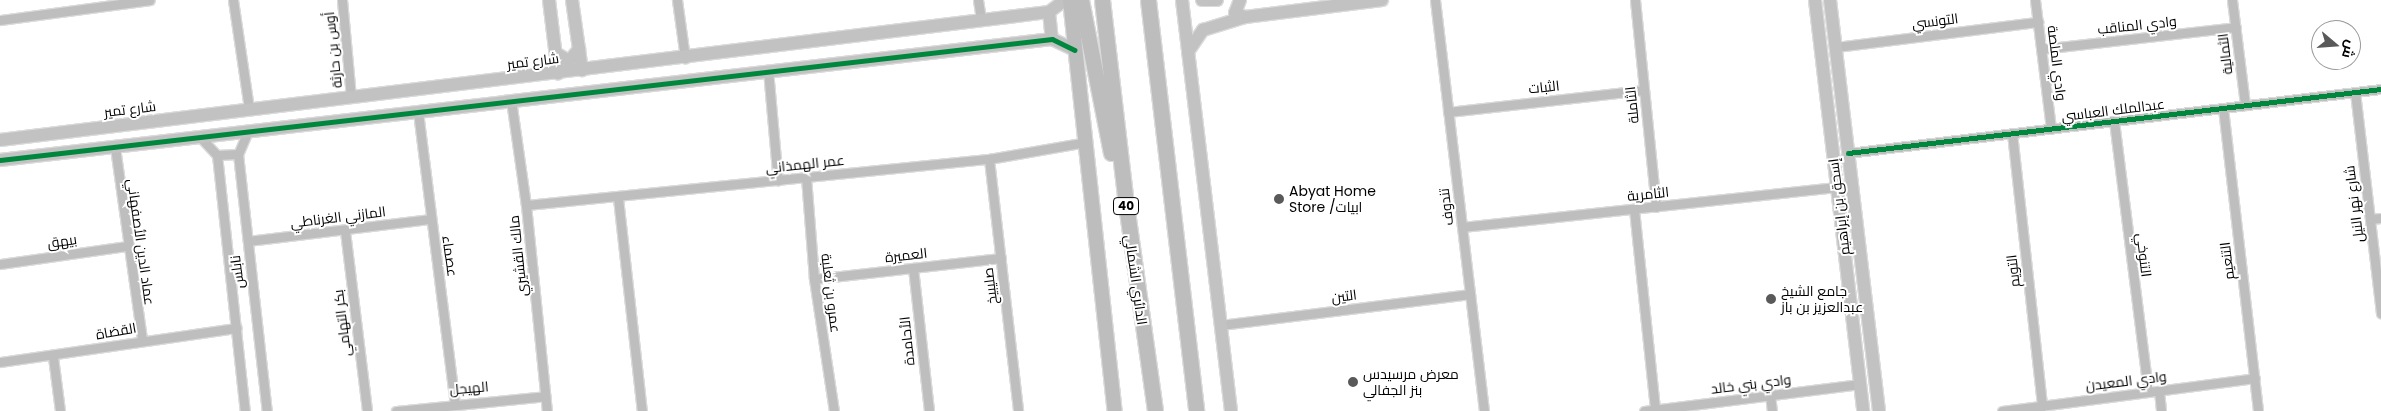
<!DOCTYPE html>
<html>
<head>
<meta charset="utf-8">
<style>
  body { margin:0 }
  #map { position:relative; width:2381px; height:411px; overflow:hidden; background:#fff; font-family:Poppins,Cairo,sans-serif }
  div>[style] { position:absolute }
  .roads { filter:drop-shadow(1px 0 #dbdbdb) drop-shadow(-1px 0 #dbdbdb) drop-shadow(0 1px #dbdbdb) drop-shadow(0 -1px #dbdbdb) }
  .street>* { height:9px; margin:-4.5px; padding:0 4.5px; transform-origin:4.5px; border-radius:4.5px; background:#bebebe }
  .secondary>* { height:12px; margin:-6px; padding:0 6px; transform-origin:6px; border-radius:6px; background:#c2c2c2 }
  .primary>* { height:14px; margin:-7px; padding:0 7px; transform-origin:7px; border-radius:7px; background:#bdbdbd }
  .highway>* { height:15px; margin:-7.5px; padding:0 7.5px; transform-origin:7.5px; border-radius:7.5px; background:#bdbdbd }
  .cycleway>* { height:5px; margin:-2.5px; padding:0 2.5px; transform-origin:2.5px; border-radius:2.5px; background:#00873e }
  .dots>* { width:14px; height:14px; translate:-50% -50%; box-sizing:border-box; border:2px solid #fff; border-radius:50% }
  span { translate:-50% -50%; white-space:nowrap; text-align:center; line-height:1.15; -webkit-text-stroke:4px #fff; paint-order:stroke }
  .shield-label span { padding:1px 4px; background:#fff; border:1px solid; border-radius:4px; -webkit-text-stroke-width:0 }
  .shield-label { font-size:12px; color:#000; font-weight:700 }
  .street-label { font-size:14px; color:#000 }
  .poi-label { font-size:14px; color:#000 }
  .left { translate:0 -50%; text-align:left }
  .north { position:absolute; left:2311px; top:20px; width:50px; height:50px; box-sizing:border-box; background:#fff; border:1px solid #999; border-radius:50%; rotate:108deg; font-size:14px; font-weight:700; line-height:20px; text-align:center; color:#000 }
  .north::after { content:''; display:block; margin:auto; width:18px; height:22px; background:#595959; clip-path:polygon(50% 0,100% 100%,50% 72%,0 100%) }
</style>
</head>
<body>
<div id="map">
  <div class="roads">
    <div class="street">
      <div style="left:233px;top:0;width:109px;rotate:81.6deg"></div>
      <div style="left:342px;top:0;width:97px;rotate:84.7deg"></div>
      <div style="left:677px;top:0;width:59px;rotate:82.1deg"></div>
      <div style="left:978px;top:0;width:20px;rotate:81deg"></div>
      <div style="left:1435px;top:0;width:414px;rotate:83.2deg"></div>
      <div style="left:1635px;top:0;width:208px;rotate:84.2deg"></div>
      <div style="left:2035px;top:0;width:130px;rotate:82.9deg"></div>
      <div style="left:2232px;top:0;width:106px;rotate:82.9deg"></div>
      <div style="left:0;top:20px;width:151px;rotate:-7.6deg"></div>
      <div style="left:1836px;top:47px;width:204px;rotate:-7.1deg"></div>
      <div style="left:2041px;top:49px;width:196px;rotate:-6.4deg"></div>
      <div style="left:768px;top:70px;width:111px;rotate:84.9deg"></div>
      <div style="left:2355px;top:92px;width:223px;rotate:83.3deg"></div>
      <div style="left:511px;top:100px;width:106px;rotate:81.9deg"></div>
      <div style="left:526px;top:205px;width:207px;rotate:84.2deg"></div>
      <div style="left:2223px;top:108px;width:305px;rotate:83.4deg"></div>
      <div style="left:418px;top:112px;width:293px;rotate:82.8deg"></div>
      <div style="left:1448px;top:112px;width:197px;rotate:-6.4deg"></div>
      <div style="left:2114px;top:121px;width:273px;rotate:82.8deg"></div>
      <div style="left:248px;top:131px;width:25px;rotate:113deg"></div>
      <div style="left:238px;top:154px;width:259px;rotate:83.6deg"></div>
      <div style="left:2012px;top:133px;width:275px;rotate:83.7deg"></div>
      <div style="left:201px;top:138px;width:23px;rotate:47deg"></div>
      <div style="left:217px;top:155px;width:258px;rotate:83.8deg"></div>
      <div style="left:115px;top:147px;width:195px;rotate:82deg"></div>
      <div style="left:1848px;top:153px;width:537px;rotate:-6.85deg"></div>
      <div style="left:217px;top:155px;width:21px;rotate:-3deg"></div>
      <div style="left:989px;top:159px;width:254px;rotate:83.4deg"></div>
      <div style="left:806px;top:177px;width:102px;rotate:85.5deg"></div>
      <div style="left:814px;top:279px;width:134px;rotate:81.4deg"></div>
      <div style="left:618px;top:198px;width:214px;rotate:83.6deg"></div>
      <div style="left:526px;top:205px;width:465px;rotate:-5.7deg"></div>
      <div style="left:989px;top:159px;width:98px;rotate:-9.9deg"></div>
      <div style="left:1634px;top:209px;width:202px;rotate:84deg"></div>
      <div style="left:2370px;top:219px;width:11px;rotate:-5deg"></div>
      <div style="left:1462px;top:227px;width:377px;rotate:-6.1deg"></div>
      <div style="left:345px;top:231px;width:181px;rotate:83deg"></div>
      <div style="left:248px;top:241px;width:184px;rotate:-6.9deg"></div>
      <div style="left:0;top:264px;width:128px;rotate:-8.1deg"></div>
      <div style="left:913px;top:268px;width:144px;rotate:83.6deg"></div>
      <div style="left:814px;top:279px;width:188px;rotate:-6.4deg"></div>
      <div style="left:1221px;top:325px;width:251px;rotate:-7.1deg"></div>
      <div style="left:53px;top:357px;width:54px;rotate:82.6deg"></div>
      <div style="left:0;top:362px;width:239px;rotate:-8.2deg"></div>
      <div style="left:2159px;top:391px;width:20px;rotate:84deg"></div>
      <div style="left:1770px;top:395px;width:16px;rotate:83deg"></div>
      <div style="left:396px;top:411px;width:150px;rotate:-5.7deg"></div>
      <div style="left:1644px;top:411px;width:218px;rotate:-7.1deg"></div>
      <div style="left:2002px;top:411px;width:255px;rotate:-7.4deg"></div>
    </div>
    <div class="secondary">
      <div style="left:549px;top:0;width:74px;rotate:83deg"></div>
      <div style="left:572px;top:0;width:71px;rotate:81.9deg"></div>
      <div style="left:1182px;top:0;width:414px;rotate:83.2deg"></div>
      <div style="left:1202px;top:0;width:15px"></div>
      <div style="left:1240px;top:0;width:14px;rotate:111deg"></div>
      <div style="left:1235px;top:13px;width:11px;rotate:22deg"></div>
      <div style="left:1815px;top:0;width:414px;rotate:83.3deg"></div>
      <div style="left:1830px;top:0;width:414px;rotate:83.2deg"></div>
      <div style="left:1049px;top:12px;width:27px;rotate:84deg"></div>
      <div style="left:1188px;top:52px;width:27px;rotate:-56deg"></div>
      <div style="left:1203px;top:30px;width:44px;rotate:-17.2deg"></div>
      <div style="left:1245px;top:17px;width:138px;rotate:-7.1deg"></div>
      <div style="left:556px;top:53px;width:15px;rotate:32deg"></div>
      <div style="left:569px;top:61px;width:16px;rotate:-50deg"></div>
      <div style="left:0;top:140px;width:1057px;rotate:-6.96deg"></div>
      <div style="left:1049px;top:12px;width:20px;rotate:-37deg"></div>
      <div style="left:0;top:160px;width:1059px;rotate:-6.56deg"></div>
      <div style="left:1052px;top:39px;width:25px;rotate:26deg"></div>
    </div>
    <div class="primary">
      <div style="left:1070px;top:0;width:413px;rotate:83.8deg"></div>
    </div>
    <div class="highway">
      <div style="left:1081px;top:0;width:156px;rotate:78.9deg"></div>
      <div style="left:1102px;top:0;width:198px;rotate:83.3deg"></div>
      <div style="left:1125px;top:197px;width:216px;rotate:82deg"></div>
      <div style="left:1148px;top:0;width:414px;rotate:83.3deg"></div>
    </div>
  </div>
  <div class="cycleway">
    <div style="left:1848px;top:153px;width:537px;rotate:-6.85deg"></div>
    <div style="left:0;top:160px;width:1059px;rotate:-6.56deg"></div>
    <div style="left:1052px;top:39px;width:25px;rotate:26deg"></div>
  </div>
  <div class="dots">
    <div style="left:1279px;top:199px;background:#595959"></div>
    <div style="left:1771px;top:299px;background:#595959"></div>
    <div style="left:1353px;top:382px;background:#595959"></div>
  </div>
  <div class="shield-label">
    <span style="left:1126px;top:206px">40</span>
  </div>
  <div class="street-label">
    <span style="left:1935px;top:21px;rotate:-7deg">التونسي</span>
    <span style="left:2137px;top:25px;rotate:-6deg">وادي المناقب</span>
    <span style="left:333px;top:50px;rotate:-96deg">أوس بن حارثة</span>
    <span style="left:2225px;top:54px;rotate:-97deg">الثمالية</span>
    <span style="left:533px;top:61px;rotate:-7deg">شارع تمير</span>
    <span style="left:2057px;top:63px;rotate:83deg">وادي الملصة</span>
    <span style="left:1544px;top:87px;rotate:-6deg">الثبات</span>
    <span style="left:1632px;top:105px;rotate:-96deg">الثاملة</span>
    <span style="left:130px;top:109px;rotate:-7deg">شارع تمير</span>
    <span style="left:2113px;top:110px;rotate:-7deg">عبدالملك العباسي</span>
    <span style="left:805px;top:164px;rotate:-6deg">عمر الهمذاني</span>
    <span style="left:1648px;top:194px;rotate:-6deg">الثامرية</span>
    <span style="left:2354px;top:204px;rotate:-97deg">شارع نهر النيل</span>
    <span style="left:1446px;top:207px;rotate:-97deg">تندوف</span>
    <span style="left:1839px;top:207px;rotate:-97deg">إسحق بن إبراهيم</span>
    <span style="left:338px;top:217px;rotate:-7deg">المازني الغرناطي</span>
    <span style="left:62px;top:241px;rotate:-8deg">بيهق</span>
    <span style="left:141px;top:242px;rotate:82deg">عماد الدين الأصفهاني</span>
    <span style="left:906px;top:255px;rotate:-6deg">العميرة</span>
    <span style="left:2144px;top:255px;rotate:83deg">التنوخي</span>
    <span style="left:450px;top:256px;rotate:82deg">عصماء</span>
    <span style="left:518px;top:256px;rotate:-96deg">مالك القشيري</span>
    <span style="left:2227px;top:261px;rotate:-97deg">التنعيم</span>
    <span style="left:2013px;top:271px;rotate:-96deg">التويم</span>
    <span style="left:237px;top:272px;rotate:-97deg">نابلس</span>
    <span style="left:1136px;top:280px;rotate:82deg">الدائري الشمالي</span>
    <span style="left:990px;top:286px;rotate:-97deg">صليبيخ</span>
    <span style="left:831px;top:293px;rotate:83deg">عمرو بن ثعلبة</span>
    <span style="left:1344px;top:296px;rotate:-7deg">التين</span>
    <span style="left:342px;top:323px;rotate:-97deg">بكر التهامي</span>
    <span style="left:116px;top:331px;rotate:-10deg">القضاة</span>
    <span style="left:907px;top:341px;rotate:-96deg">الأحامدة</span>
    <span style="left:2126px;top:381px;rotate:-7deg">وادي المعيدن</span>
    <span style="left:1751px;top:384px;rotate:-7deg">وادي بني خالد</span>
    <span style="left:469px;top:388px;rotate:-5deg">الهيجل</span>
  </div>
  <div class="poi-label">
    <span class="left" style="left:1289px;top:199px">Abyat Home<br>Store /ابيات</span>
    <span class="left" style="left:1781px;top:299px">جامع الشيخ<br>عبدالعزيز بن باز</span>
    <span class="left" style="left:1363px;top:382px">معرض مرسيدس<br>بنز الجفالي</span>
  </div>
  <div class="north">ش</div>
</div>
</body>
</html>
